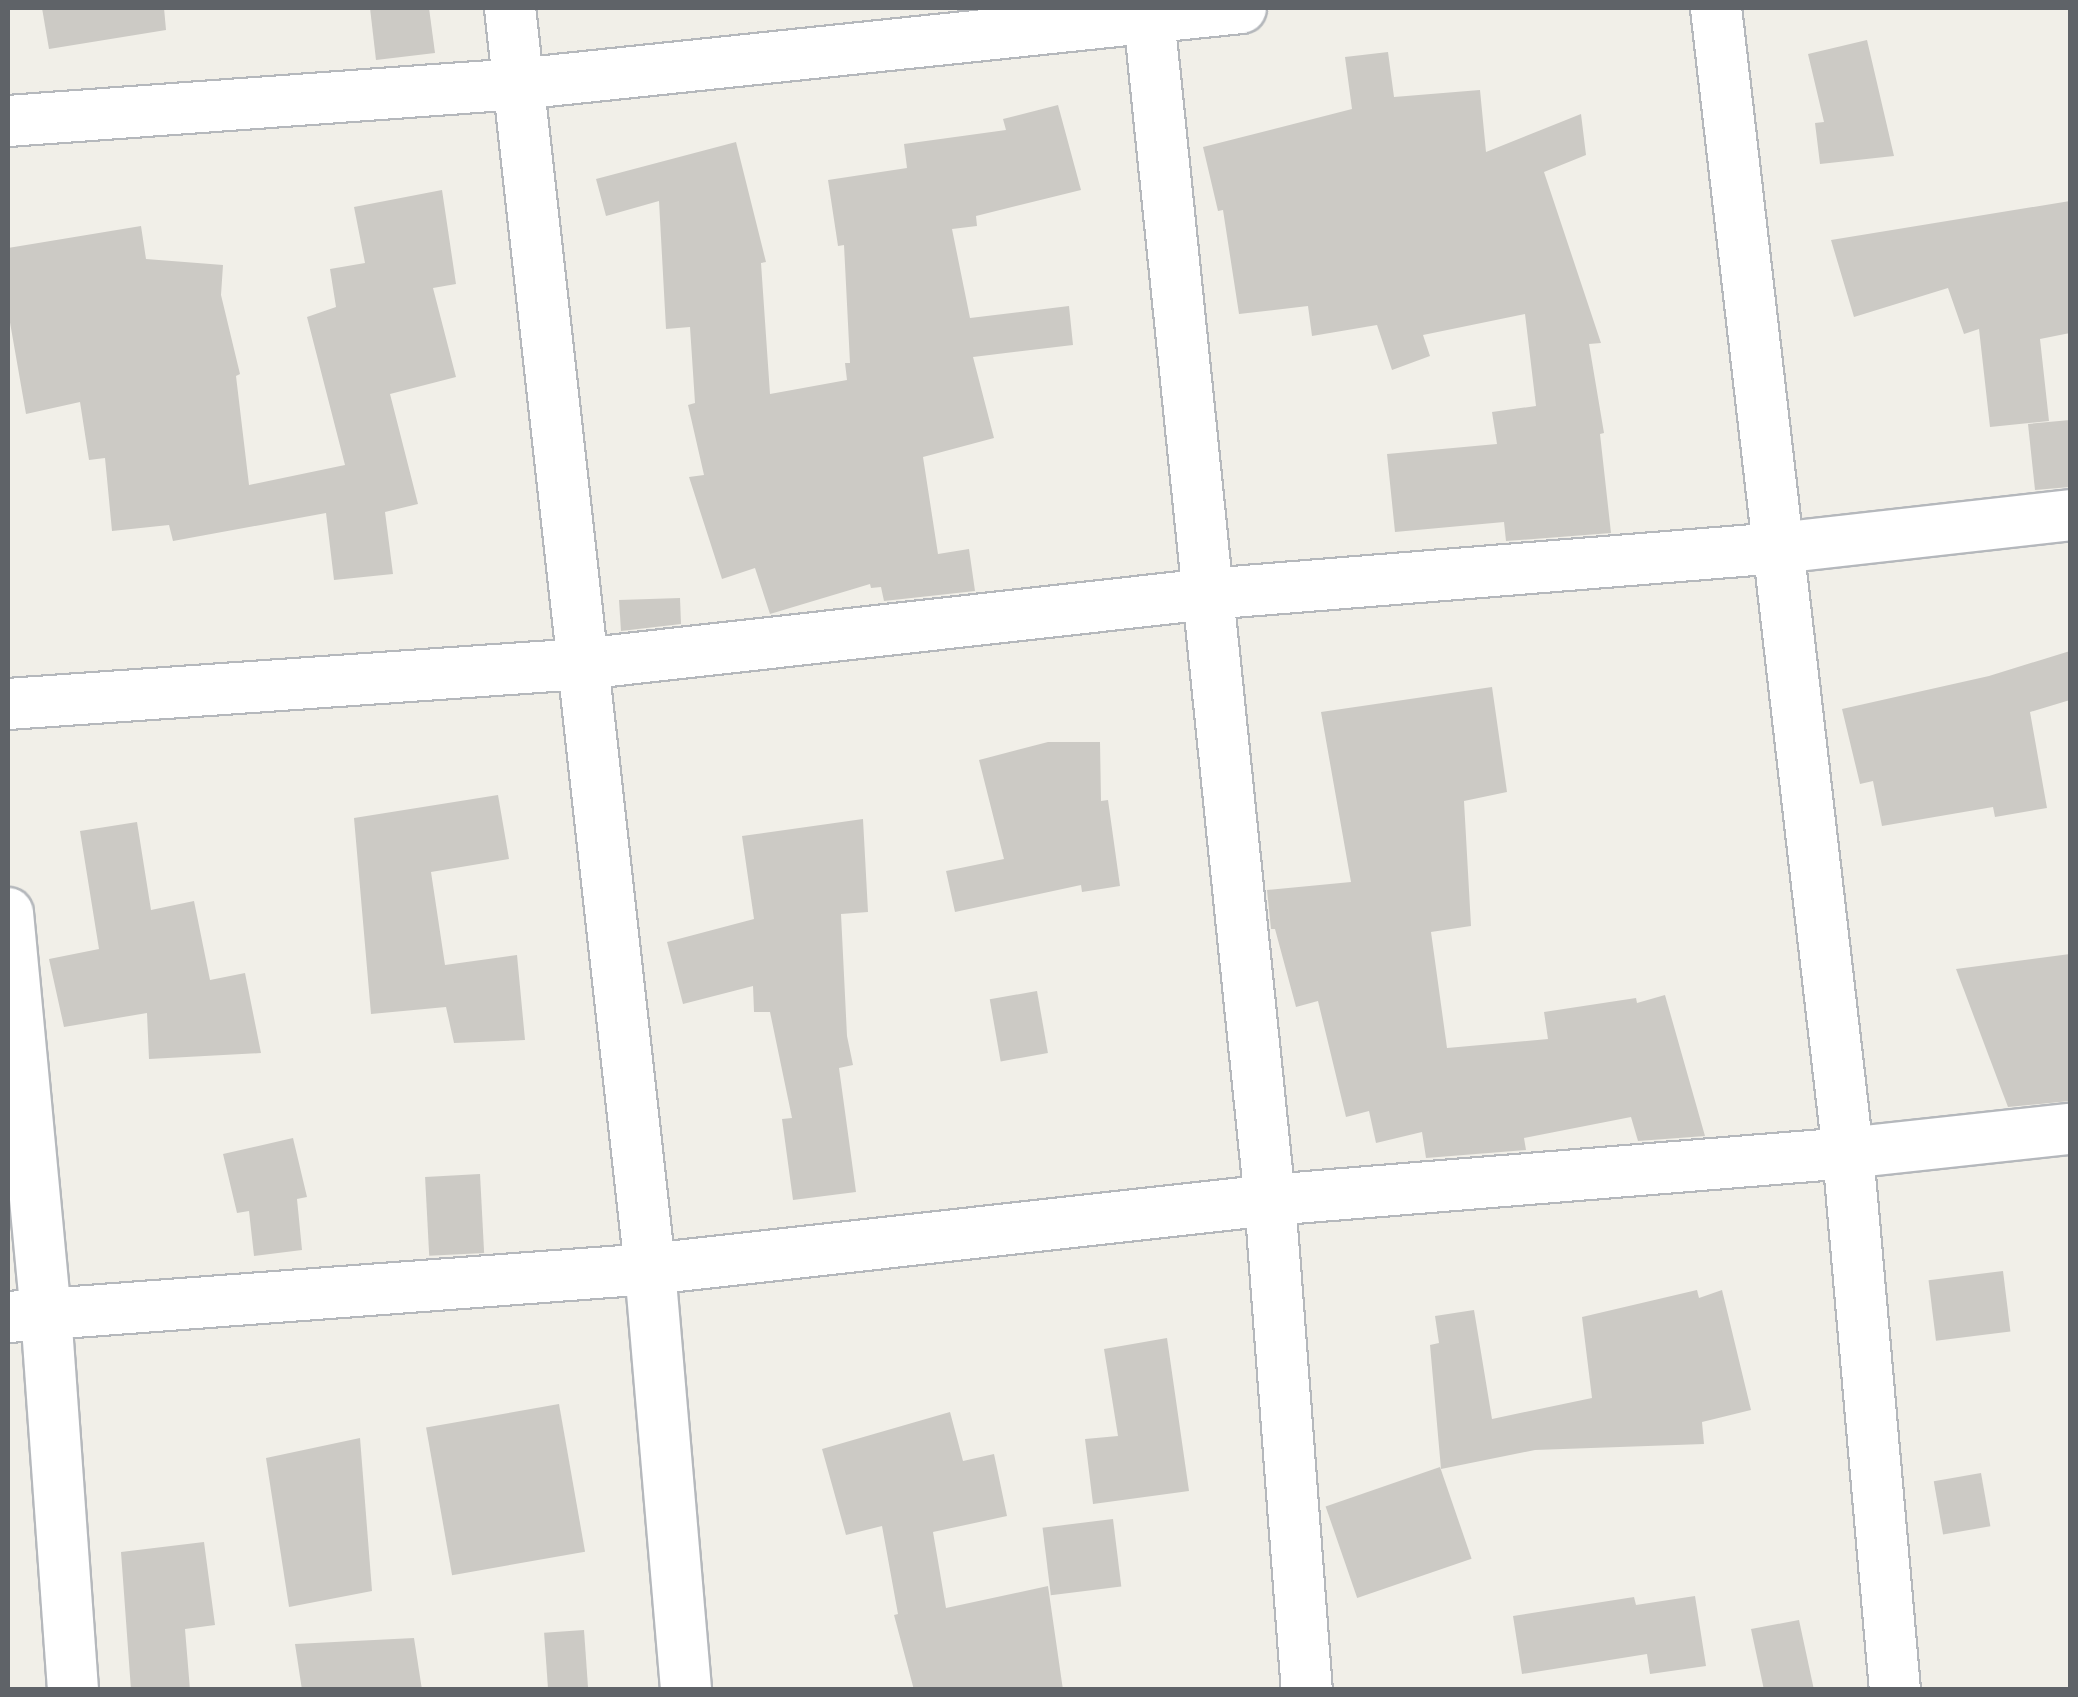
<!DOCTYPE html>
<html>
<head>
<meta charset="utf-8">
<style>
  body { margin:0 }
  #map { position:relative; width:2078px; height:1697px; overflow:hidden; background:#f1efe8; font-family:"Golos Text",sans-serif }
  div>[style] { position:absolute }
  .building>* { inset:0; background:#cccac5; transform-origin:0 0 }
  .roads { filter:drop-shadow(2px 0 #b5b8bc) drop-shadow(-2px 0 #b5b8bc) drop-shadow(0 2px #b5b8bc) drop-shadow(0 -2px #b5b8bc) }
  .minor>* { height:50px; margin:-25px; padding:0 25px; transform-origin:25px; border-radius:25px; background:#fff }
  span { translate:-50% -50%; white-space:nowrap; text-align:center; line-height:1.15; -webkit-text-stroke:8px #fff; paint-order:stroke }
  .frame { position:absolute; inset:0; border:10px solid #5f6368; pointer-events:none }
</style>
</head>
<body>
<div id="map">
  <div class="building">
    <div style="clip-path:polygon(42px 8px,164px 8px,166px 30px,49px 49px)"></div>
    <div style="clip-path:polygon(370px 8px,429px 8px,435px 53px,376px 60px)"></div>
    <div style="clip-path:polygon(1867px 40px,1894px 156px,1820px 164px,1815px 123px,1824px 122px,1808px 54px)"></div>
    <div style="clip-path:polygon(1388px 52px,1394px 97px,1480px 90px,1486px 152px,1581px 114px,1586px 155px,1544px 172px,1601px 343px,1589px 344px,1604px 433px,1600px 434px,1611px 533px,1506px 541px,1504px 522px,1395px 532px,1387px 454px,1497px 444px,1492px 412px,1536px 406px,1525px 314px,1423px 335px,1430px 356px,1392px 370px,1377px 325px,1312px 336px,1308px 306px,1239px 314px,1223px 210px,1218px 211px,1203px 147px,1352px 109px,1345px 57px)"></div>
    <div style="clip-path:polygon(1058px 105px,1081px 190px,976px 216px,977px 226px,952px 229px,970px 318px,1069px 306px,1073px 345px,973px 357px,994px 438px,923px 457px,938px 554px,969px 549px,975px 591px,884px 601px,881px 587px,871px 588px,870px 584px,770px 614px,755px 568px,722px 579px,689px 477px,704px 475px,688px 405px,695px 403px,690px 327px,666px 329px,659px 201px,606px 216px,596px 179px,736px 142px,766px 262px,761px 263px,770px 394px,847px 380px,845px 363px,850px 363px,844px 245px,838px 246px,828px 180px,907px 168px,904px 144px,1006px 130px,1003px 119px)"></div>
    <div style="clip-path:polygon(442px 190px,456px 284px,433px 288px,456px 377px,390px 394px,418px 504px,385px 512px,393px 574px,334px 580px,326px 513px,173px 541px,169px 525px,112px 531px,105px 458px,89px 460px,80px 402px,26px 414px,8px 311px,8px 248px,141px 226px,146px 259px,223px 265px,221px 295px,240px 374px,236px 376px,249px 485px,345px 465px,307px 317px,336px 307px,330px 269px,365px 263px,354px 207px)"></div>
    <div style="clip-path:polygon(2070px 201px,2070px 333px,2040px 339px,2049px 421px,1990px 427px,1979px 329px,1964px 334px,1948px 288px,1854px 317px,1831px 240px)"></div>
    <div style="clip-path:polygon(2070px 420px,2070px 487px,2035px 490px,2028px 424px)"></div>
    <div style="clip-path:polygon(680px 598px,681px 624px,621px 631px,619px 600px)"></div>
    <div style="clip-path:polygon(2070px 651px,2070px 700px,2030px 712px,2047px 808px,1995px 817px,1993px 807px,1882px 826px,1873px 781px,1860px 784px,1842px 709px,1989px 676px)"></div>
    <div style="clip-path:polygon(1492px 687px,1507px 792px,1464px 801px,1471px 926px,1431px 932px,1447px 1048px,1548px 1039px,1544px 1012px,1636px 998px,1637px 1003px,1665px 995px,1705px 1136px,1638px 1141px,1631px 1117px,1524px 1138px,1526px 1150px,1426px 1158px,1422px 1132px,1376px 1143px,1369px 1111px,1346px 1117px,1318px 1001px,1296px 1007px,1275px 929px,1271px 929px,1267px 890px,1351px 882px,1321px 712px)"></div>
    <div style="clip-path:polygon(1048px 742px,1100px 742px,1101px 801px,1108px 800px,1120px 886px,1082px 892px,1081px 885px,955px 912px,946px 871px,1004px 859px,979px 760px)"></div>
    <div style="clip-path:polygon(498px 795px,509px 859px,431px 872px,445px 965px,517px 955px,525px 1040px,454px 1043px,446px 1007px,371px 1014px,354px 818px)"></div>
    <div style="clip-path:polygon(863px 819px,868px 912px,841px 914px,847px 1036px,853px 1065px,839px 1068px,856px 1192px,793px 1200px,782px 1119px,792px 1118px,770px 1012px,754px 1012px,753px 986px,683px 1004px,667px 942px,754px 919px,742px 836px)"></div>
    <div style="clip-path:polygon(137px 822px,151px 910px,194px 901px,210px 980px,245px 973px,261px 1053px,149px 1059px,147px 1013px,64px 1027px,49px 959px,99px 949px,80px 831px)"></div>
    <div style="clip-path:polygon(2070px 954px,2070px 1101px,2008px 1107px,1956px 969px)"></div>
    <div style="left:1037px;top:991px;width:63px;height:48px;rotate:80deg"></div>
    <div style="clip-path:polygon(293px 1138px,307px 1197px,297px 1199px,302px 1250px,254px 1256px,249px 1211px,237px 1213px,223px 1154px)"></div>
    <div style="left:480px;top:1174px;width:79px;height:55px;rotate:87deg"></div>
    <div style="left:2003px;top:1271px;width:61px;height:75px;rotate:83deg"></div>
    <div style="clip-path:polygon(1697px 1290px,1699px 1298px,1722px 1290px,1751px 1410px,1702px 1422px,1704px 1444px,1535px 1450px,1441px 1469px,1430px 1345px,1439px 1343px,1435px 1316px,1474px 1310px,1492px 1419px,1592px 1398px,1582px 1317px)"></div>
    <div style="clip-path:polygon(1167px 1338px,1189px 1491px,1093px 1504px,1085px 1439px,1118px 1436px,1104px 1349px)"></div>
    <div style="left:559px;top:1404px;width:150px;height:135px;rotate:80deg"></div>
    <div style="clip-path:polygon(950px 1412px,963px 1461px,994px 1454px,1007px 1516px,933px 1532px,946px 1608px,1048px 1586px,1063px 1690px,914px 1690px,894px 1615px,898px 1614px,882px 1526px,846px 1535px,822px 1449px)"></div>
    <div style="clip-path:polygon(360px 1438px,372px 1591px,289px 1607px,266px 1458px)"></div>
    <div style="left:1440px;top:1467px;width:97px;height:121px;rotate:71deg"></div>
    <div style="left:1981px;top:1473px;width:54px;height:48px;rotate:80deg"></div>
    <div style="left:1113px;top:1519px;width:68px;height:71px;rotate:83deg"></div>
    <div style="clip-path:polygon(204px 1542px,215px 1625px,185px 1629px,190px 1690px,131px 1690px,121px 1552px)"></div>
    <div style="clip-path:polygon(1695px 1596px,1706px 1666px,1650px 1674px,1647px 1654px,1522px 1674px,1513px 1616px,1634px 1597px,1636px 1605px)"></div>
    <div style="clip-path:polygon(1799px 1620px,1814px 1690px,1764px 1690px,1751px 1629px)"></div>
    <div style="left:584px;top:1630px;width:60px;height:40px;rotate:86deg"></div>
    <div style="clip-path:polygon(414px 1638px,422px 1690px,302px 1690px,295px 1644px)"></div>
  </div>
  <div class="roads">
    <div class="minor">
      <div style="left:510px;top:8px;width:1269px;rotate:83.66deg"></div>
      <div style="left:650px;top:1269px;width:423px;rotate:85.1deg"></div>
      <div style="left:1148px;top:8px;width:1198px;rotate:84.16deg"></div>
      <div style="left:1270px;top:1200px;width:491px;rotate:85.7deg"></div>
      <div style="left:1716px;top:8px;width:1153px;rotate:83.42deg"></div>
      <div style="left:1848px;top:1153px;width:539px;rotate:85deg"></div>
      <div style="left:8px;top:121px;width:511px;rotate:-4.15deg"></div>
      <div style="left:518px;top:84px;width:727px;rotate:-6deg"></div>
      <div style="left:8px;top:704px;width:575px;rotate:-3.99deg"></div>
      <div style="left:582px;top:664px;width:630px;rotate:-6.38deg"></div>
      <div style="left:1208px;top:594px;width:572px;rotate:-4.61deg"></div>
      <div style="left:1778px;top:548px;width:294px;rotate:-6.4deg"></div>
      <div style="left:8px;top:913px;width:402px;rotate:84.6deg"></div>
      <div style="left:46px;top:1313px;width:378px;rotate:85.9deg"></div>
      <div style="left:8px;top:1317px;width:644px;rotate:-4.28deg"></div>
      <div style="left:650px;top:1269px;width:624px;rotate:-6.35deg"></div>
      <div style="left:1270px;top:1200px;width:580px;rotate:-4.65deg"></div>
      <div style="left:1848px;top:1153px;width:223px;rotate:-6.2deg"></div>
    </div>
  </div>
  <div class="frame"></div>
</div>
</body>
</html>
